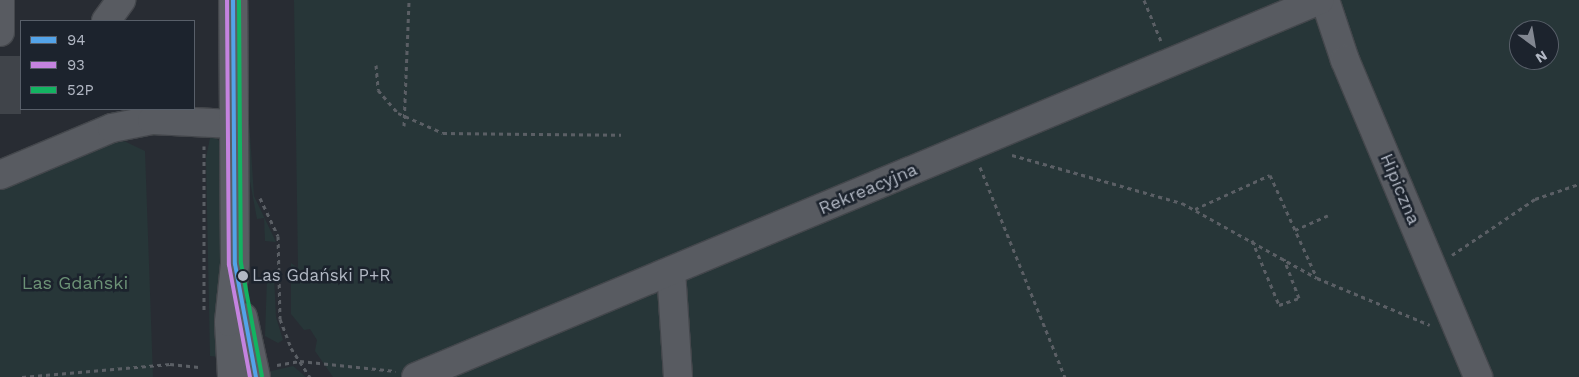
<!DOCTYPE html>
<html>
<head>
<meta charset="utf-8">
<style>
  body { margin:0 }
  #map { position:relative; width:1579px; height:377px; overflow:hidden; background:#282c33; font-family:"Work Sans",sans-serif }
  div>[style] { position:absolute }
  .green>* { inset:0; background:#273638 }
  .building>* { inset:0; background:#40444a; transform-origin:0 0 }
  .path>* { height:3px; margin-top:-1.5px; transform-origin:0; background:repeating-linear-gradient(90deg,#5b5f65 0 4px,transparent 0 8px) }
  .roads { filter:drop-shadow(1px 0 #44474c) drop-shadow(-1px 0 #44474c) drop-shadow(0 1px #44474c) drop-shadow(0 -1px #44474c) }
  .minor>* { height:28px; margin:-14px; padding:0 14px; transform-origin:14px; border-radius:14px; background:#585b61 }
  .major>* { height:28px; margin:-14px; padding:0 14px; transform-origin:14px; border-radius:14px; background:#5a5d63 }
  .bus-1>* { height:4px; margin:-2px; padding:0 2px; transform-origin:2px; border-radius:2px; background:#53a3e8 }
  .bus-2>* { height:4px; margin:-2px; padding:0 2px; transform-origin:2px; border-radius:2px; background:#c483df }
  .bus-3>* { height:4px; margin:-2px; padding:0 2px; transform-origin:2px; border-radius:2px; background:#13b361 }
  .dots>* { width:14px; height:14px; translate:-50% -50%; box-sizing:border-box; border:2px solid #1c232d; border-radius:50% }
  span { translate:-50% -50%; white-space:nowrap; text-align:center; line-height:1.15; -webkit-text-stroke:5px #1c232d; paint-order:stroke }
  .bus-label { font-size:17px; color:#b2b8c4 }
  .left { translate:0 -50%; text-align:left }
  .street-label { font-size:18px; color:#b2b8c4 }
  .park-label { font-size:18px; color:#6c9276 }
  .legend { position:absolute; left:20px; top:20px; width:175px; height:90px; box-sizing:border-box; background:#1c232d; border:1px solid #585f69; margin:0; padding:6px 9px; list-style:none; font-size:15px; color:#b2b8c4 }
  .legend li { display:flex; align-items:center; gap:10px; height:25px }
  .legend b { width:25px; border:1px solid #585f69 }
  .north { position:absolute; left:1509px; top:20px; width:50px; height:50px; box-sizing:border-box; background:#1c232d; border:1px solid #585f69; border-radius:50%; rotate:148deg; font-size:14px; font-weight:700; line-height:20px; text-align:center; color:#b2b8c4 }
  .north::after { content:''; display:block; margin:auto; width:18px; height:22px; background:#828791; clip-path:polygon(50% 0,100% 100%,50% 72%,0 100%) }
</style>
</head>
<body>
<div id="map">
  <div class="green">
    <div style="clip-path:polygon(evenodd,294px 0,1579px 0,1579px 377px,333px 377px,315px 351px,317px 340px,310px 329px,304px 330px,291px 314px,291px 263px,298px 268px,294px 0,1519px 30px,1549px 30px,1549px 60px,1519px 60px,1519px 30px)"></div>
    <div style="clip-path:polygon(245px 57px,254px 196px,276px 242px,265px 241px,264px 218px,257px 219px,249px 176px)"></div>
    <div style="clip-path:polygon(211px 133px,221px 143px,220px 357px,210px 356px,206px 158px)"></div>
    <div style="clip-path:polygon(124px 141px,145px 151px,153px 377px,0 377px,0 182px,84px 147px)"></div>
    <div style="clip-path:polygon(274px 276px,276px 317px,283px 340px,278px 343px,265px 336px,267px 278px)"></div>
    <div style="clip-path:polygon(293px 366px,306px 377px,266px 377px,263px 373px)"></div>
  </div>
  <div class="building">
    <div style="left:21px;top:56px;width:58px;height:21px;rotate:90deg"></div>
  </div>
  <div class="path">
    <div style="left:1144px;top:0;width:44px;rotate:67.5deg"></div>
    <div style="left:376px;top:65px;width:25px;rotate:85deg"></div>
    <div style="left:378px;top:90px;width:30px;rotate:49deg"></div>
    <div style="left:398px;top:113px;width:49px;rotate:24deg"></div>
    <div style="left:443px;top:133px;width:178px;rotate:0.6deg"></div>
    <div style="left:404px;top:126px;width:126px;rotate:-87.7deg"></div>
    <div style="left:204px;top:146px;width:167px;rotate:90deg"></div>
    <div style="left:1012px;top:155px;width:177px;rotate:15.8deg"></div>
    <div style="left:1182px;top:203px;width:154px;rotate:29.1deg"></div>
    <div style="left:1317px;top:278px;width:122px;rotate:22.6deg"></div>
    <div style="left:980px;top:167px;width:227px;rotate:68deg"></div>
    <div style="left:260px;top:198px;width:42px;rotate:64.7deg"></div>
    <div style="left:278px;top:236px;width:83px;rotate:88.6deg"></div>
    <div style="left:280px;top:319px;width:31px;rotate:69deg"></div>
    <div style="left:291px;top:348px;width:35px;rotate:57deg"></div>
    <div style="left:1195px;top:209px;width:82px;rotate:-24.4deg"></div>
    <div style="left:1270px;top:175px;width:113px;rotate:65.5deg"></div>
    <div style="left:1295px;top:230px;width:36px;rotate:-24deg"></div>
    <div style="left:1252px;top:240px;width:70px;rotate:67.4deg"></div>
    <div style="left:1279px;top:305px;width:21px;rotate:-19deg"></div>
    <div style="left:1299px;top:298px;width:42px;rotate:-111deg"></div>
    <div style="left:1452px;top:255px;width:100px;rotate:-34deg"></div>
    <div style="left:1535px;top:199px;width:46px;rotate:-18.8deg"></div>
    <div style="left:277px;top:365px;width:23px;rotate:-10deg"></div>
    <div style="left:300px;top:361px;width:96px;rotate:6deg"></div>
    <div style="left:22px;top:377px;width:149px;rotate:-5deg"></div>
    <div style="left:170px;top:364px;width:29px;rotate:6deg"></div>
  </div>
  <div class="roads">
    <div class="minor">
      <div style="left:0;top:0;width:32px;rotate:90deg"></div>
      <div style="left:1325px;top:0;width:63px;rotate:71.6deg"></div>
      <div style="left:1345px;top:60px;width:344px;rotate:67.2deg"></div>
      <div style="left:106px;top:21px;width:26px;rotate:-54deg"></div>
      <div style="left:0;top:175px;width:121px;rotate:-22.8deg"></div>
      <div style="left:112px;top:128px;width:41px;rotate:-11.3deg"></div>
      <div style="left:152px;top:120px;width:81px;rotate:2.8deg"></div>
      <div style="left:671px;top:271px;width:106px;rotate:86.2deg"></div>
      <div style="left:416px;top:377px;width:979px;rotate:-22.64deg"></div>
    </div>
    <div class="major">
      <div style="left:243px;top:317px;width:61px;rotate:77.8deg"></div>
      <div style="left:232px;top:377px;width:55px;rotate:-93.1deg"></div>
      <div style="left:229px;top:322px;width:58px;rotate:-84.1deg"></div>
      <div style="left:235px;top:264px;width:264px;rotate:-90.4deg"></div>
    </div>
  </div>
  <div class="bus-1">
    <div style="left:233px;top:0;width:264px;rotate:89.6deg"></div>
    <div style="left:235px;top:264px;width:115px;rotate:79.5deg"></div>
  </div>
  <div class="bus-2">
    <div style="left:227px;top:0;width:265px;rotate:89.6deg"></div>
    <div style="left:229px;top:265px;width:114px;rotate:79.4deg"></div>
  </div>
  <div class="bus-3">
    <div style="left:239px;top:0;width:263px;rotate:89.6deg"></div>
    <div style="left:241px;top:263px;width:115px;rotate:79.5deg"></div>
  </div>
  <div class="dots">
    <div style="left:243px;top:276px;background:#b2b8c4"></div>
  </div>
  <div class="bus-label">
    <span class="left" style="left:252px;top:276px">Las Gdański P+R</span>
  </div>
  <div class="street-label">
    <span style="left:868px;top:189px;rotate:-23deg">Rekreacyjna</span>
    <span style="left:1400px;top:189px;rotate:67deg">Hipiczna</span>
  </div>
  <div class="park-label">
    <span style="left:75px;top:283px">Las Gdański</span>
  </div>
  <ul class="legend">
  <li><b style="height:6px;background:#53a3e8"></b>94</li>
  <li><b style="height:6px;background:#c483df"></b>93</li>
  <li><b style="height:6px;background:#13b361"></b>52P</li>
  </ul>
  <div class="north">N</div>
</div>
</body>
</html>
